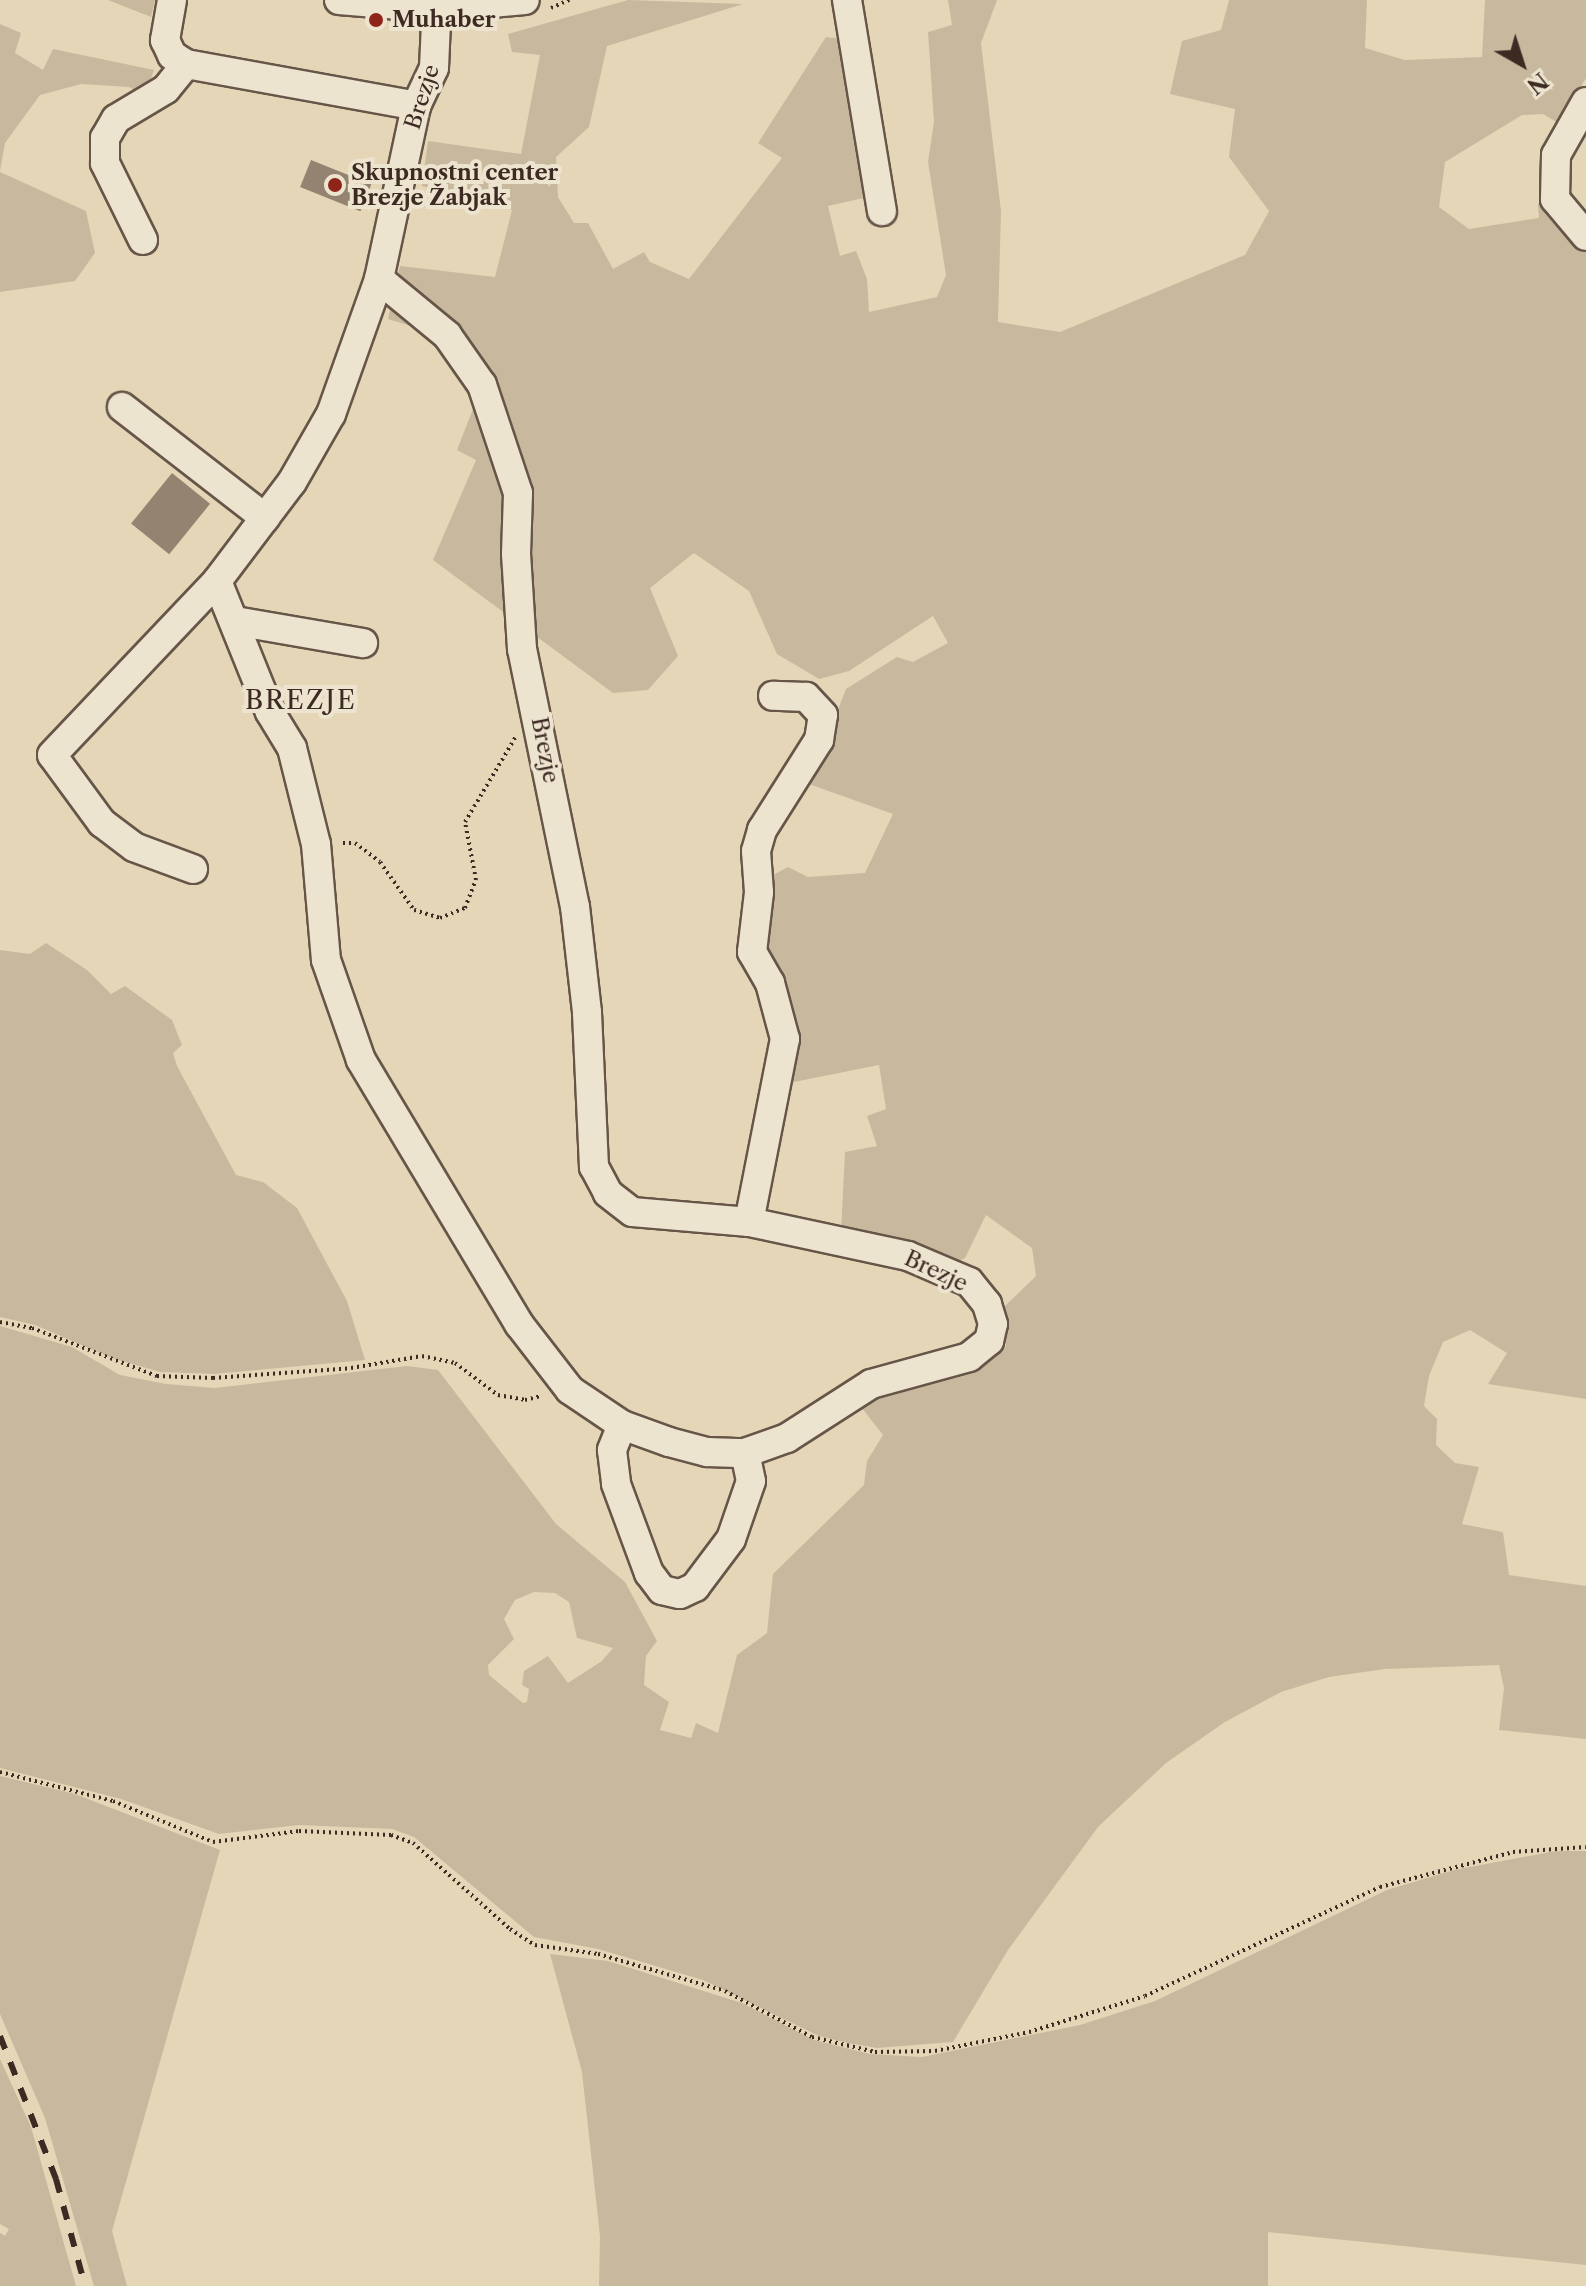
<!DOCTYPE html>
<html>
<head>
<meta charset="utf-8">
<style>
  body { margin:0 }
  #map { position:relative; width:1586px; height:2286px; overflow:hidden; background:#e4d6b7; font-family:"Libre Caslon Text",serif }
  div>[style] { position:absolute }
  .green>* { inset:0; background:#c8b99e }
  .building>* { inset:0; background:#948370; transform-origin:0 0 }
  .path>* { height:4px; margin-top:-2px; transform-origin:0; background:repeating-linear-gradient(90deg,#3d2a23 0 2px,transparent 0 6px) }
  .roads { filter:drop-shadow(2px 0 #675548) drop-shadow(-2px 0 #675548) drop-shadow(0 2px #675548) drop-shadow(0 -2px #675548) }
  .minor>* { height:28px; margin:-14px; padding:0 14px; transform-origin:14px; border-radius:14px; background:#ede4d0 }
  .rail>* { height:6px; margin-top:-3px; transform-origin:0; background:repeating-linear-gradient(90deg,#3d2a23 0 14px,transparent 0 28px) }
  .dots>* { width:22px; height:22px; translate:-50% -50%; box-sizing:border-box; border:4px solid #ede4d0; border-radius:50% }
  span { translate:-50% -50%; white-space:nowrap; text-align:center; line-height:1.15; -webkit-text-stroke:8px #ede4d0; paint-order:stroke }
  .poi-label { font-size:22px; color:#3d2a23; font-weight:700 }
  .left { translate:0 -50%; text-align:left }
  .street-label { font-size:22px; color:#3d2a23 }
  .quarter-label { font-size:26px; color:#3d2a23; letter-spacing:2px }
  .north { position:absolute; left:1482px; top:24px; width:80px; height:80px; -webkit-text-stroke:6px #ede4d0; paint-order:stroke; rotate:141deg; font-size:22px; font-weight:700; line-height:32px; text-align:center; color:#3d2a23 }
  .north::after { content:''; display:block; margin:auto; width:28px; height:36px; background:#3d2a23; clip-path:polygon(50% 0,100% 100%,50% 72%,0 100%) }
</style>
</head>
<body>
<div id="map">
  <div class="green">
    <div style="clip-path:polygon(108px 0,155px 0,151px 17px)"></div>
    <div style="clip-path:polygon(evenodd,628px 0,743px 4px,607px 46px,589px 127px,556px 157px,558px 197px,574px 223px,588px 223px,613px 269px,644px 252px,650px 262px,689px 279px,782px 158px,758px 143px,826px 37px,843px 39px,868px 197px,828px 206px,840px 256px,856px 251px,867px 279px,869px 312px,937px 297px,946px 275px,928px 162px,934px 122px,928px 32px,952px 25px,948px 0,997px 0,981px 43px,1001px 211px,998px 322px,1060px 332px,1245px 255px,1269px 211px,1229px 157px,1235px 109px,1170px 94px,1182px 41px,1221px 30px,1229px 0,1367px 0,1365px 48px,1405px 60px,1482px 57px,1485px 0,1586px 0,1586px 78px,1558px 123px,1543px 114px,1522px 115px,1445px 162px,1439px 207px,1469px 229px,1539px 218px,1538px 204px,1544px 198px,1562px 230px,1586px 247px,1586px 1399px,1488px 1384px,1507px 1353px,1470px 1330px,1443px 1342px,1429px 1376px,1424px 1406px,1437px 1419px,1436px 1445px,1455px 1463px,1479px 1467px,1462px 1524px,1503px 1532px,1509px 1575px,1586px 1586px,1586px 1739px,1499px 1730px,1504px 1688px,1499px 1665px,1385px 1669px,1329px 1677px,1281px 1692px,1225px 1722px,1166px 1763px,1098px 1827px,1008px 1950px,953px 2042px,877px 2048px,848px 2043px,819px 2036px,703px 1980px,598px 1949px,534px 1937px,414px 1837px,392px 1829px,299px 1825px,219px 1834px,121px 1799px,0 1768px,0 1326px,72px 1347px,120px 1375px,166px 1384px,215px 1388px,407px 1366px,438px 1370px,556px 1524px,625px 1582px,657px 1641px,646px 1656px,644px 1685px,669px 1702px,660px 1730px,691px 1738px,696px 1723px,718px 1733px,737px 1655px,767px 1633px,773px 1574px,864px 1485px,867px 1461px,883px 1435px,858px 1403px,883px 1390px,993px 1359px,1006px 1346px,1003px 1308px,1036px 1276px,1032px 1248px,986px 1215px,965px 1258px,949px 1265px,841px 1232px,845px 1152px,877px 1146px,867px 1116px,886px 1109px,879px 1065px,789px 1083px,765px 956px,765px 911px,773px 875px,788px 867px,808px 877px,865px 873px,893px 814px,809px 784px,846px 689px,897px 657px,913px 662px,948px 643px,933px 616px,849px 671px,819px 679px,777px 654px,749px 591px,694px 553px,650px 588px,678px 656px,648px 690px,613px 693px,433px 560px,476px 460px,457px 450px,487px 373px,469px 344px,388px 319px,400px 266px,495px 277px,512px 210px,422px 186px,428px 141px,521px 154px,540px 55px,512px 52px,508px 34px,628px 0,534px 1592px,555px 1593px,569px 1602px,577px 1638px,613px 1648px,602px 1661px,568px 1683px,548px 1656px,524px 1671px,522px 1685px,529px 1689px,527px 1702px,523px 1703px,489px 1675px,488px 1665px,514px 1639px,504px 1619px,515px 1600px,534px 1592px)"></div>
    <div style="clip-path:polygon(0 24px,21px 33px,15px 53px,43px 70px,53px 49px,154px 70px,145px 95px,129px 87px,81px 84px,40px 95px,5px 143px,0 171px)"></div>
    <div style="clip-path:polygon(0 172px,86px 211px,95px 253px,75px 281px,0 292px)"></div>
    <div style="clip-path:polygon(46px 943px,87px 970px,111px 994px,125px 986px,172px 1020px,182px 1045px,173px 1053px,177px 1066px,236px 1175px,263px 1182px,297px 1208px,347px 1301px,365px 1360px,214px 1374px,160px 1372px,112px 1358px,35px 1325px,0 1317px,0 950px,30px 954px)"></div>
    <div style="clip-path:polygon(0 1776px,75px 1794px,220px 1850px,112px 2231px,127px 2286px,94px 2286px,45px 2118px,0 2014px)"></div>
    <div style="clip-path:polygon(1556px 1851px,1586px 1851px,1586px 2265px,1268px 2232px,1268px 2286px,599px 2286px,600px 2236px,582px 2072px,550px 1954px,608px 1961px,742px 2003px,814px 2040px,870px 2054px,922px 2057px,1080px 2025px,1155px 2001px,1387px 1890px,1454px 1870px)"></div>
    <div style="clip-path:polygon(0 2059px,31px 2127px,76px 2286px,0 2286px,0 2233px,5px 2236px,9px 2229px,0 2224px)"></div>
  </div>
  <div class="building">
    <div style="left:311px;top:160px;width:65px;height:29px;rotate:22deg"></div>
    <div style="left:172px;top:473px;width:49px;height:65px;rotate:39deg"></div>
  </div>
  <div class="path">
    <div style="left:551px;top:8px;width:20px;rotate:-24deg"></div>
    <div style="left:343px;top:843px;width:12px"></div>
    <div style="left:355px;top:843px;width:31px;rotate:37deg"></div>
    <div style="left:380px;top:862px;width:59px;rotate:54.7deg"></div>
    <div style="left:414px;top:910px;width:27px;rotate:17deg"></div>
    <div style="left:440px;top:918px;width:27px;rotate:-22deg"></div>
    <div style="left:465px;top:908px;width:30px;rotate:-69deg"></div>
    <div style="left:476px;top:880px;width:59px;rotate:-100.7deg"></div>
    <div style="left:465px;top:822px;width:98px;rotate:-59.2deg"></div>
    <div style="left:0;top:1322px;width:33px;rotate:11deg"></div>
    <div style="left:32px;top:1328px;width:134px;rotate:21deg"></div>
    <div style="left:157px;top:1376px;width:56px;rotate:2deg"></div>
    <div style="left:213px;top:1378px;width:138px;rotate:-4.1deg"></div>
    <div style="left:351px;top:1368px;width:72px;rotate:-9.6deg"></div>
    <div style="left:422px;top:1356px;width:34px;rotate:12deg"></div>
    <div style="left:455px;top:1363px;width:54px;rotate:36.7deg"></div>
    <div style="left:498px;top:1395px;width:27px;rotate:10deg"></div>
    <div style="left:525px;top:1400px;width:16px;rotate:-14deg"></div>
    <div style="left:0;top:1772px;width:117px;rotate:14.4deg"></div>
    <div style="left:113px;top:1801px;width:108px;rotate:22.3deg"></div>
    <div style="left:213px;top:1842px;width:87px;rotate:-7.3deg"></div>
    <div style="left:299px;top:1831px;width:92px;rotate:2.5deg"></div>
    <div style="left:391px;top:1835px;width:23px;rotate:20deg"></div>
    <div style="left:413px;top:1843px;width:130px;rotate:41.6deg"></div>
    <div style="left:510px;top:1929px;width:30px;rotate:33deg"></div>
    <div style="left:535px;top:1945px;width:64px;rotate:8.1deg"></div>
    <div style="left:598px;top:1954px;width:132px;rotate:16.2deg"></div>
    <div style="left:725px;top:1991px;width:98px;rotate:27.9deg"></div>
    <div style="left:812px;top:2037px;width:65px;rotate:13.4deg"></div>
    <div style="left:875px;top:2052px;width:60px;rotate:-1deg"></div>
    <div style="left:935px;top:2051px;width:96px;rotate:-11.4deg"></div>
    <div style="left:1029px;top:2032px;width:121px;rotate:-17.2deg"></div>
    <div style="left:1145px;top:1996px;width:259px;rotate:-24.9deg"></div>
    <div style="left:1380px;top:1887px;width:138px;rotate:-14.7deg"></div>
    <div style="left:1513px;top:1852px;width:73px;rotate:-3.9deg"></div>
  </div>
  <div class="roads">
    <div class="minor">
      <div style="left:172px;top:0;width:41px;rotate:99.9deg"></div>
      <div style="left:165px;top:40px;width:17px;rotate:65deg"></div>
      <div style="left:172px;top:55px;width:17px;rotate:33deg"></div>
      <div style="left:186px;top:64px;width:234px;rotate:10.3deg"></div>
      <div style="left:339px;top:0;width:97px;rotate:4.7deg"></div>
      <div style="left:436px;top:8px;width:89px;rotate:-5.1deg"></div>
      <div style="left:847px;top:0;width:214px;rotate:80.6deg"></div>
      <div style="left:1586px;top:102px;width:61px;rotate:119.5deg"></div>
      <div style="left:1556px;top:155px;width:44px;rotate:91.3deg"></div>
      <div style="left:1555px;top:199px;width:48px;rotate:50deg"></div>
      <div style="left:143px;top:240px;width:86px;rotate:-116.3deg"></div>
      <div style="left:105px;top:163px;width:25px;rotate:-90deg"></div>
      <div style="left:105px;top:138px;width:22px;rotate:-60deg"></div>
      <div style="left:116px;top:119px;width:58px;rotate:-31deg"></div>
      <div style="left:166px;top:89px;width:32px;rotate:-51deg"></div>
      <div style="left:122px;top:407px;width:181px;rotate:37.8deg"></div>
      <div style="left:217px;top:581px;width:141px;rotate:68deg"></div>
      <div style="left:270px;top:712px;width:42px;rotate:58.6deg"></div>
      <div style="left:292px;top:748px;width:99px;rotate:76deg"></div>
      <div style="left:316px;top:844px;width:116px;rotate:85.1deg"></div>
      <div style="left:326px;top:960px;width:106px;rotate:70.7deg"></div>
      <div style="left:361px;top:1060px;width:308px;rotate:59.1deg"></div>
      <div style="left:519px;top:1324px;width:83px;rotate:52.3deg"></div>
      <div style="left:570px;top:1390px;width:63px;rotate:33.9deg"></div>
      <div style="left:622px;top:1425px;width:50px;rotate:19.9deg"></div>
      <div style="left:669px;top:1442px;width:39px;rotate:15deg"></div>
      <div style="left:707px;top:1452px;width:38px;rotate:2deg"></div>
      <div style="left:745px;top:1453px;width:45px;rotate:-19.7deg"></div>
      <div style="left:787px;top:1438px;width:100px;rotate:-32.7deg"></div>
      <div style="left:871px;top:1384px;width:102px;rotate:-15.4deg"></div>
      <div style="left:969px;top:1357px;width:26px;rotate:-39deg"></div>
      <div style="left:989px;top:1341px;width:17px;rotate:-77deg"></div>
      <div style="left:993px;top:1324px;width:21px;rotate:-107deg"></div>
      <div style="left:987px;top:1304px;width:28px;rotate:-129deg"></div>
      <div style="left:969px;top:1282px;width:66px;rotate:-156.9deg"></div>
      <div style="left:908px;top:1256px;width:163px;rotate:-167.9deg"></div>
      <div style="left:749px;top:1222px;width:117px;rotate:-175.1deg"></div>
      <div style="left:632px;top:1212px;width:31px;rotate:-142deg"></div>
      <div style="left:608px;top:1193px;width:30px;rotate:-118deg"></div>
      <div style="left:594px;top:1167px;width:155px;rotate:-92.6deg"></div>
      <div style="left:587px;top:1012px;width:106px;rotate:-96.5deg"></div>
      <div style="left:575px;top:907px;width:263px;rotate:-101.6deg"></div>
      <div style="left:522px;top:649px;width:95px;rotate:-93.6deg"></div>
      <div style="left:516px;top:554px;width:61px;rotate:-88.1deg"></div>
      <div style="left:518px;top:493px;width:114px;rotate:-108.4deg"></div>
      <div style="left:482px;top:385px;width:61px;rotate:-125deg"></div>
      <div style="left:447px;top:335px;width:88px;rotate:-140.5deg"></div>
      <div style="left:235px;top:621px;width:130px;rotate:9.8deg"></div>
      <div style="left:193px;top:869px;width:63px;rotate:-159.6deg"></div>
      <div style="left:134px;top:847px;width:40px;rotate:-143deg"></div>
      <div style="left:102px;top:823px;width:84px;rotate:-126.3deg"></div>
      <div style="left:52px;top:755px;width:240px;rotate:-46.5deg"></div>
      <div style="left:217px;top:581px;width:124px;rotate:-52.9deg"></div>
      <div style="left:292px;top:482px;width:78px;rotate:-60.2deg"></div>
      <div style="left:331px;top:414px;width:143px;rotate:-70.4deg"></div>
      <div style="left:379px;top:279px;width:177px;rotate:-77.9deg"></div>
      <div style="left:416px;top:106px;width:42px;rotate:-64.7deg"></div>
      <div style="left:434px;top:68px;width:68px;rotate:-87.5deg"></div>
      <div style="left:749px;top:1222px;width:187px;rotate:-78.9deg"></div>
      <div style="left:785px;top:1039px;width:58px;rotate:-105deg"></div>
      <div style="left:770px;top:983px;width:36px;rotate:-120deg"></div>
      <div style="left:752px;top:952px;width:60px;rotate:-83.3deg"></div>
      <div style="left:759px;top:892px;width:41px;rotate:-94.2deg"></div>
      <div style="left:756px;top:851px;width:22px;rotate:-74deg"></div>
      <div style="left:762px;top:830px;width:107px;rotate:-57.7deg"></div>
      <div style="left:819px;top:740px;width:25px;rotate:-81deg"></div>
      <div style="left:823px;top:715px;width:25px;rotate:-133deg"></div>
      <div style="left:806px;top:697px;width:33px;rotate:-178deg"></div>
      <div style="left:622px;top:1425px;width:27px;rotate:112deg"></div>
      <div style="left:612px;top:1450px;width:34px;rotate:83deg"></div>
      <div style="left:616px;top:1484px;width:95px;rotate:69.7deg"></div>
      <div style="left:649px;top:1573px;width:21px;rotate:53deg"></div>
      <div style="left:662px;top:1590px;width:18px;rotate:13deg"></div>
      <div style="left:680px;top:1594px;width:17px;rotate:-25deg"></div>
      <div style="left:695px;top:1587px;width:60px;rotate:-53.1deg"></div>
      <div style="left:731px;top:1539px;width:61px;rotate:-71deg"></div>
      <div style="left:751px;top:1481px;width:29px;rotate:-102deg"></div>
    </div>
  </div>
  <div class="rail">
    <div style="left:0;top:2036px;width:154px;rotate:68.6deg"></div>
    <div style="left:56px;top:2179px;width:111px;rotate:74.8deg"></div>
  </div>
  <div class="dots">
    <div style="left:376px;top:20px;background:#8f2418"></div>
    <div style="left:335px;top:185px;background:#8f2418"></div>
  </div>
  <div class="poi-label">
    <span class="left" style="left:392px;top:20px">Muhaber</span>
    <span class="left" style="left:351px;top:185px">Skupnostni center<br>Brezje Žabjak</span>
  </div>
  <div class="street-label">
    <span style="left:422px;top:97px;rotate:-72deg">Brezje</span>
    <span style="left:545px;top:750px;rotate:79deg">Brezje</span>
    <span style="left:936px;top:1271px;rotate:25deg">Brezje</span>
  </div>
  <div class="quarter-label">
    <span style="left:301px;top:701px">BREZJE</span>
  </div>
  <div class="north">N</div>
</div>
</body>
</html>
